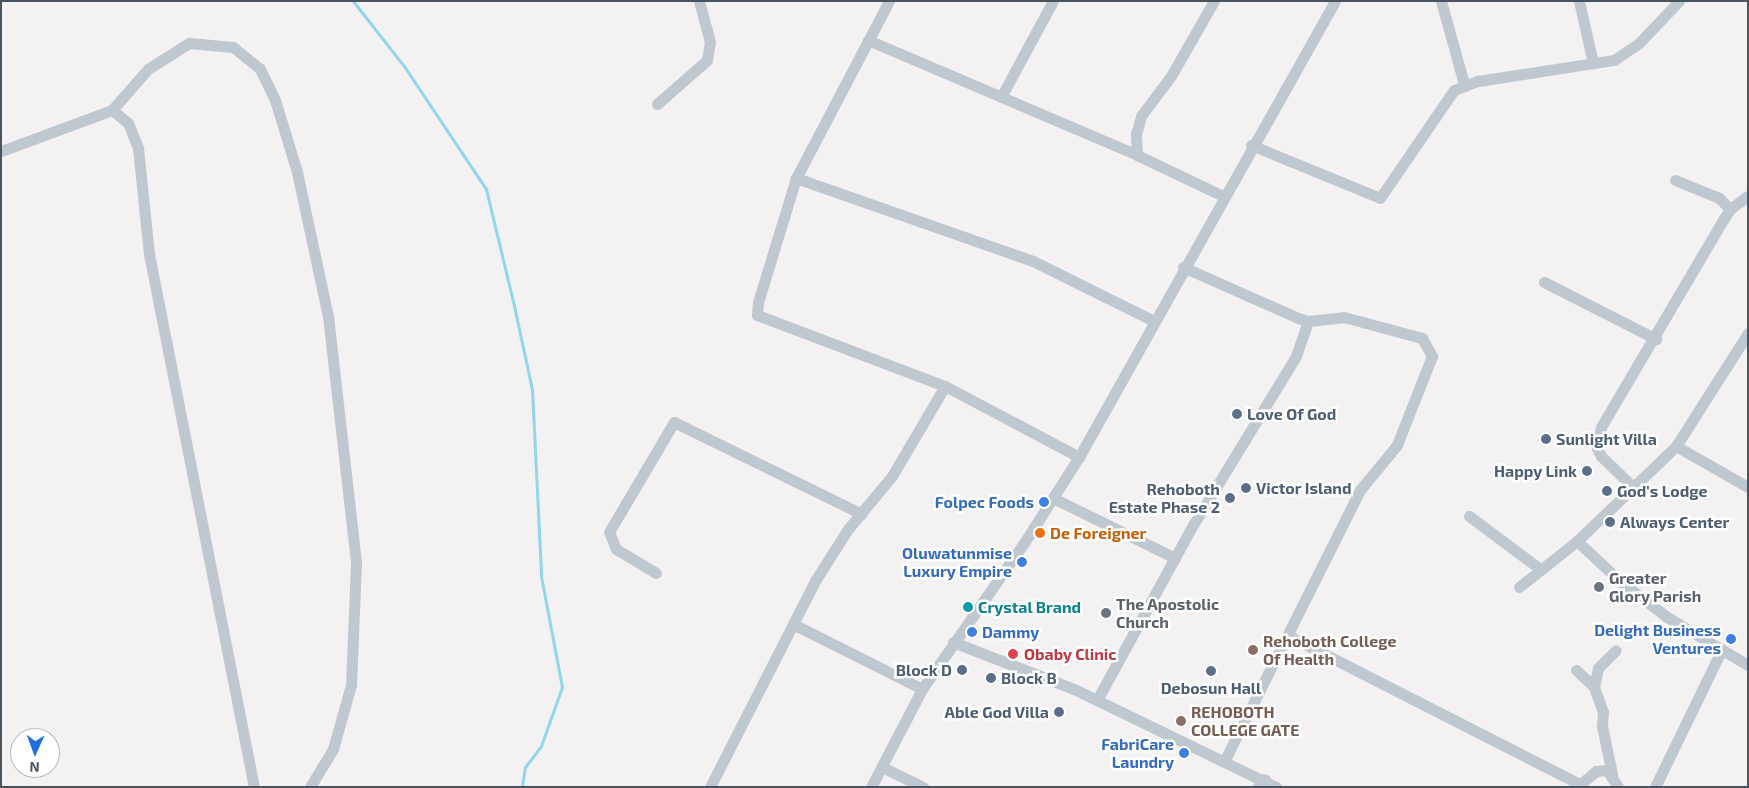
<!DOCTYPE html>
<html>
<head>
<meta charset="utf-8">
<style>
  body { margin:0 }
  #map { position:relative; width:1749px; height:788px; overflow:hidden; background:#f3f1f1; font-family:"Exo 2",sans-serif }
  div>[style] { position:absolute }
  .stream>* { height:3px; margin:-1.5px; padding:0 1.5px; transform-origin:1.5px; border-radius:1.5px; background:#91d6ea }
  .street>* { height:11px; margin:-5.5px; padding:0 5.5px; transform-origin:5.5px; border-radius:5.5px; background:#bfc8cf }
  .secondary>* { height:15px; margin:-7.5px; padding:0 7.5px; transform-origin:7.5px; border-radius:7.5px; background:#c0c9d4 }
  .dots>* { width:14px; height:14px; translate:-50% -50%; box-sizing:border-box; border:2px solid #fff; border-radius:50% }
  span { translate:-50% -50%; white-space:nowrap; text-align:center; line-height:1.15; -webkit-text-stroke:5px #fff; paint-order:stroke }
  .service-label { font-size:16px; color:#4e5e75; font-weight:700 }
  .left { translate:0 -50%; text-align:left }
  .right { translate:-100% -50%; text-align:right }
  .shop-label { font-size:16px; color:#366cbe; font-weight:700 }
  .food-label { font-size:16px; color:#c56008; font-weight:700 }
  .worship-label { font-size:16px; color:#5b616d; font-weight:700 }
  .culture-label { font-size:16px; color:#0d838f; font-weight:700 }
  .education-label { font-size:16px; color:#785e54; font-weight:700 }
  .health-label { font-size:16px; color:#be3a42; font-weight:700 }
  .frame { position:absolute; inset:0; border:2px solid #49545e; pointer-events:none }
  .north { position:absolute; left:10px; top:728px; width:50px; height:50px; box-sizing:border-box; background:#fff; border:1px solid #b6bbbf; border-radius:50%; rotate:182deg; font-size:14px; font-weight:700; line-height:20px; text-align:center; color:#49545e }
  .north::after { content:''; display:block; margin:auto; width:18px; height:22px; background:#2071df; clip-path:polygon(50% 0,100% 100%,50% 72%,0 100%) }
</style>
</head>
<body>
<div id="map">
  <div class="stream">
    <div style="left:353px;top:1px;width:83px;rotate:51.9deg"></div>
    <div style="left:404px;top:66px;width:148px;rotate:56.3deg"></div>
    <div style="left:486px;top:189px;width:120px;rotate:76.5deg"></div>
    <div style="left:514px;top:306px;width:85px;rotate:77.8deg"></div>
    <div style="left:532px;top:389px;width:187px;rotate:87.2deg"></div>
    <div style="left:541px;top:576px;width:113px;rotate:79.3deg"></div>
    <div style="left:562px;top:687px;width:63px;rotate:109.6deg"></div>
    <div style="left:541px;top:746px;width:26px;rotate:127deg"></div>
    <div style="left:525px;top:767px;width:20px;rotate:99deg"></div>
  </div>
  <div class="street">
    <div style="left:889px;top:1px;width:200px;rotate:117.7deg"></div>
    <div style="left:796px;top:178px;width:130px;rotate:107deg"></div>
    <div style="left:758px;top:302px;width:13px;rotate:94deg"></div>
    <div style="left:757px;top:315px;width:201px;rotate:20.7deg"></div>
    <div style="left:945px;top:386px;width:152px;rotate:27.9deg"></div>
    <div style="left:1441px;top:1px;width:86px;rotate:74.5deg"></div>
    <div style="left:1579px;top:1px;width:64px;rotate:77.3deg"></div>
    <div style="left:868px;top:40px;width:293px;rotate:23.1deg"></div>
    <div style="left:1137px;top:155px;width:95px;rotate:25.5deg"></div>
    <div style="left:1001px;top:97px;width:109px;rotate:-61.6deg"></div>
    <div style="left:657px;top:104px;width:67px;rotate:-41.3deg"></div>
    <div style="left:707px;top:60px;width:18px;rotate:-81deg"></div>
    <div style="left:710px;top:42px;width:42px;rotate:-105deg"></div>
    <div style="left:112px;top:110px;width:21px;rotate:39deg"></div>
    <div style="left:128px;top:123px;width:27px;rotate:68deg"></div>
    <div style="left:138px;top:148px;width:107px;rotate:84.1deg"></div>
    <div style="left:149px;top:254px;width:543px;rotate:78.86deg"></div>
    <div style="left:1251px;top:145px;width:139px;rotate:22.3deg"></div>
    <div style="left:1380px;top:198px;width:131px;rotate:-55.6deg"></div>
    <div style="left:1454px;top:90px;width:26px;rotate:-21deg"></div>
    <div style="left:1478px;top:81px;width:138px;rotate:-8.8deg"></div>
    <div style="left:1614px;top:60px;width:30px;rotate:-34deg"></div>
    <div style="left:1639px;top:43px;width:58px;rotate:-46.4deg"></div>
    <div style="left:1px;top:151px;width:118px;rotate:-20.3deg"></div>
    <div style="left:112px;top:110px;width:55px;rotate:-48.7deg"></div>
    <div style="left:148px;top:69px;width:49px;rotate:-32.4deg"></div>
    <div style="left:189px;top:43px;width:44px;rotate:5.2deg"></div>
    <div style="left:233px;top:47px;width:35px;rotate:39deg"></div>
    <div style="left:260px;top:69px;width:34px;rotate:64deg"></div>
    <div style="left:275px;top:100px;width:75px;rotate:73deg"></div>
    <div style="left:297px;top:172px;width:147px;rotate:77.9deg"></div>
    <div style="left:328px;top:316px;width:248px;rotate:83.5deg"></div>
    <div style="left:356px;top:562px;width:123px;rotate:92.3deg"></div>
    <div style="left:351px;top:685px;width:66px;rotate:105.7deg"></div>
    <div style="left:333px;top:749px;width:44px;rotate:121.2deg"></div>
    <div style="left:1137px;top:155px;width:21px;rotate:-93deg"></div>
    <div style="left:1136px;top:134px;width:19px;rotate:-74deg"></div>
    <div style="left:1141px;top:116px;width:50px;rotate:-53.1deg"></div>
    <div style="left:1171px;top:76px;width:86px;rotate:-60.2deg"></div>
    <div style="left:796px;top:178px;width:251px;rotate:19.3deg"></div>
    <div style="left:1033px;top:261px;width:135px;rotate:26.4deg"></div>
    <div style="left:1675px;top:180px;width:48px;rotate:22.2deg"></div>
    <div style="left:1719px;top:198px;width:16px;rotate:45deg"></div>
    <div style="left:1183px;top:267px;width:126px;rotate:23.9deg"></div>
    <div style="left:1298px;top:318px;width:10px;rotate:17deg"></div>
    <div style="left:1308px;top:321px;width:36px;rotate:-6deg"></div>
    <div style="left:1344px;top:317px;width:81px;rotate:15.1deg"></div>
    <div style="left:1422px;top:338px;width:21px;rotate:61deg"></div>
    <div style="left:1432px;top:356px;width:96px;rotate:111.5deg"></div>
    <div style="left:1397px;top:445px;width:58px;rotate:129.4deg"></div>
    <div style="left:1360px;top:490px;width:303px;rotate:116.6deg"></div>
    <div style="left:1544px;top:282px;width:126px;rotate:27deg"></div>
    <div style="left:1676px;top:446px;width:83px;rotate:29.7deg"></div>
    <div style="left:1634px;top:488px;width:46px;rotate:-135.9deg"></div>
    <div style="left:1601px;top:456px;width:9px;rotate:-117deg"></div>
    <div style="left:1597px;top:448px;width:21px;rotate:-79deg"></div>
    <div style="left:1601px;top:427px;width:240px;rotate:-59.5deg"></div>
    <div style="left:1723px;top:220px;width:13px;rotate:-58deg"></div>
    <div style="left:1730px;top:209px;width:22px;rotate:-36deg"></div>
    <div style="left:1053px;top:498px;width:136px;rotate:26.2deg"></div>
    <div style="left:1469px;top:516px;width:89px;rotate:36.7deg"></div>
    <div style="left:1577px;top:541px;width:60px;rotate:43deg"></div>
    <div style="left:1621px;top:582px;width:58px;rotate:37.3deg"></div>
    <div style="left:1667px;top:617px;width:94px;rotate:30.7deg"></div>
    <div style="left:656px;top:573px;width:47px;rotate:-149deg"></div>
    <div style="left:616px;top:549px;width:18px;rotate:-112deg"></div>
    <div style="left:609px;top:532px;width:128px;rotate:-59.4deg"></div>
    <div style="left:674px;top:422px;width:209px;rotate:26.1deg"></div>
    <div style="left:1519px;top:587px;width:74px;rotate:-38.4deg"></div>
    <div style="left:1577px;top:541px;width:137px;rotate:-43.8deg"></div>
    <div style="left:1676px;top:446px;width:134px;rotate:-57.5deg"></div>
    <div style="left:793px;top:624px;width:144px;rotate:26.7deg"></div>
    <div style="left:1289px;top:636px;width:326px;rotate:27deg"></div>
    <div style="left:953px;top:642px;width:130px;rotate:21.2deg"></div>
    <div style="left:1074px;top:689px;width:225px;rotate:25.9deg"></div>
    <div style="left:1576px;top:670px;width:25px;rotate:43deg"></div>
    <div style="left:1097px;top:700px;width:200px;rotate:-61.3deg"></div>
    <div style="left:1193px;top:525px;width:198px;rotate:-58.6deg"></div>
    <div style="left:1296px;top:356px;width:37px;rotate:-71deg"></div>
    <div style="left:882px;top:767px;width:46px;rotate:26deg"></div>
    <div style="left:1612px;top:774px;width:49px;rotate:-101.8deg"></div>
    <div style="left:1602px;top:726px;width:14px;rotate:-86deg"></div>
    <div style="left:1603px;top:712px;width:27px;rotate:-110deg"></div>
    <div style="left:1594px;top:687px;width:19px;rotate:-78deg"></div>
    <div style="left:1598px;top:668px;width:25px;rotate:-45deg"></div>
    <div style="left:710px;top:787px;width:231px;rotate:-63deg"></div>
    <div style="left:815px;top:581px;width:62px;rotate:-57.6deg"></div>
    <div style="left:848px;top:529px;width:69px;rotate:-50.3deg"></div>
    <div style="left:892px;top:476px;width:104px;rotate:-59.5deg"></div>
    <div style="left:871px;top:787px;width:110px;rotate:-62.5deg"></div>
    <div style="left:922px;top:689px;width:178px;rotate:-55.1deg"></div>
    <div style="left:1024px;top:543px;width:102px;rotate:-57.4deg"></div>
    <div style="left:1079px;top:457px;width:523px;rotate:-60.69deg"></div>
    <div style="left:1577px;top:787px;width:25px;rotate:-40deg"></div>
    <div style="left:1596px;top:771px;width:11px;rotate:-5deg"></div>
    <div style="left:1607px;top:770px;width:20px;rotate:57deg"></div>
    <div style="left:1655px;top:787px;width:153px;rotate:-64.1deg"></div>
  </div>
  <div class="secondary">
    <div style="left:1260px;top:787px;width:7px;rotate:-56deg"></div>
  </div>
  <div class="dots">
    <div style="left:1237px;top:414px;background:#5c6f8a"></div>
    <div style="left:1546px;top:439px;background:#5c6f8a"></div>
    <div style="left:1587px;top:471px;background:#5c6f8a"></div>
    <div style="left:1246px;top:488px;background:#5c6f8a"></div>
    <div style="left:1607px;top:491px;background:#5c6f8a"></div>
    <div style="left:1230px;top:498px;background:#5c6f8a"></div>
    <div style="left:1044px;top:502px;background:#3f7fe0"></div>
    <div style="left:1610px;top:522px;background:#5c6f8a"></div>
    <div style="left:1040px;top:533px;background:#e8710a"></div>
    <div style="left:1022px;top:562px;background:#3f7fe0"></div>
    <div style="left:1599px;top:587px;background:#6b7280"></div>
    <div style="left:968px;top:607px;background:#0f9aa8"></div>
    <div style="left:1106px;top:613px;background:#6b7280"></div>
    <div style="left:972px;top:632px;background:#3f7fe0"></div>
    <div style="left:1731px;top:639px;background:#3f7fe0"></div>
    <div style="left:1253px;top:650px;background:#8d6e63"></div>
    <div style="left:1013px;top:654px;background:#e0444e"></div>
    <div style="left:962px;top:670px;background:#5c6f8a"></div>
    <div style="left:1211px;top:671px;background:#5c6f8a"></div>
    <div style="left:991px;top:678px;background:#5c6f8a"></div>
    <div style="left:1059px;top:712px;background:#5c6f8a"></div>
    <div style="left:1181px;top:721px;background:#8d6e63"></div>
    <div style="left:1184px;top:753px;background:#3f7fe0"></div>
  </div>
  <div class="service-label">
    <span class="left" style="left:1247px;top:414px">Love Of God</span>
    <span class="left" style="left:1556px;top:439px">Sunlight Villa</span>
    <span class="right" style="left:1577px;top:471px">Happy Link</span>
    <span class="left" style="left:1256px;top:488px">Victor Island</span>
    <span class="right" style="left:1220px;top:498px">Rehoboth<br>Estate Phase 2</span>
    <span class="left" style="left:1617px;top:491px">God's Lodge</span>
    <span class="left" style="left:1620px;top:522px">Always Center</span>
    <span class="right" style="left:952px;top:670px">Block D</span>
    <span class="left" style="left:1001px;top:678px">Block B</span>
    <span style="left:1211px;top:688px">Debosun Hall</span>
    <span class="right" style="left:1049px;top:712px">Able God Villa</span>
  </div>
  <div class="shop-label">
    <span class="right" style="left:1034px;top:502px">Folpec Foods</span>
    <span class="right" style="left:1012px;top:562px">Oluwatunmise<br>Luxury Empire</span>
    <span class="right" style="left:1721px;top:639px">Delight Business<br>Ventures</span>
    <span class="left" style="left:982px;top:632px">Dammy</span>
    <span class="right" style="left:1174px;top:753px">FabriCare<br>Laundry</span>
  </div>
  <div class="food-label">
    <span class="left" style="left:1050px;top:533px">De Foreigner</span>
  </div>
  <div class="worship-label">
    <span class="left" style="left:1609px;top:587px">Greater<br>Glory Parish</span>
    <span class="left" style="left:1116px;top:613px">The Apostolic<br>Church</span>
  </div>
  <div class="culture-label">
    <span class="left" style="left:978px;top:607px">Crystal Brand</span>
  </div>
  <div class="education-label">
    <span class="left" style="left:1263px;top:650px">Rehoboth College<br>Of Health</span>
    <span class="left" style="left:1191px;top:721px">REHOBOTH<br>COLLEGE GATE</span>
  </div>
  <div class="health-label">
    <span class="left" style="left:1024px;top:654px">Obaby Clinic</span>
  </div>
  <div class="frame"></div>
  <div class="north">N</div>
</div>
</body>
</html>
